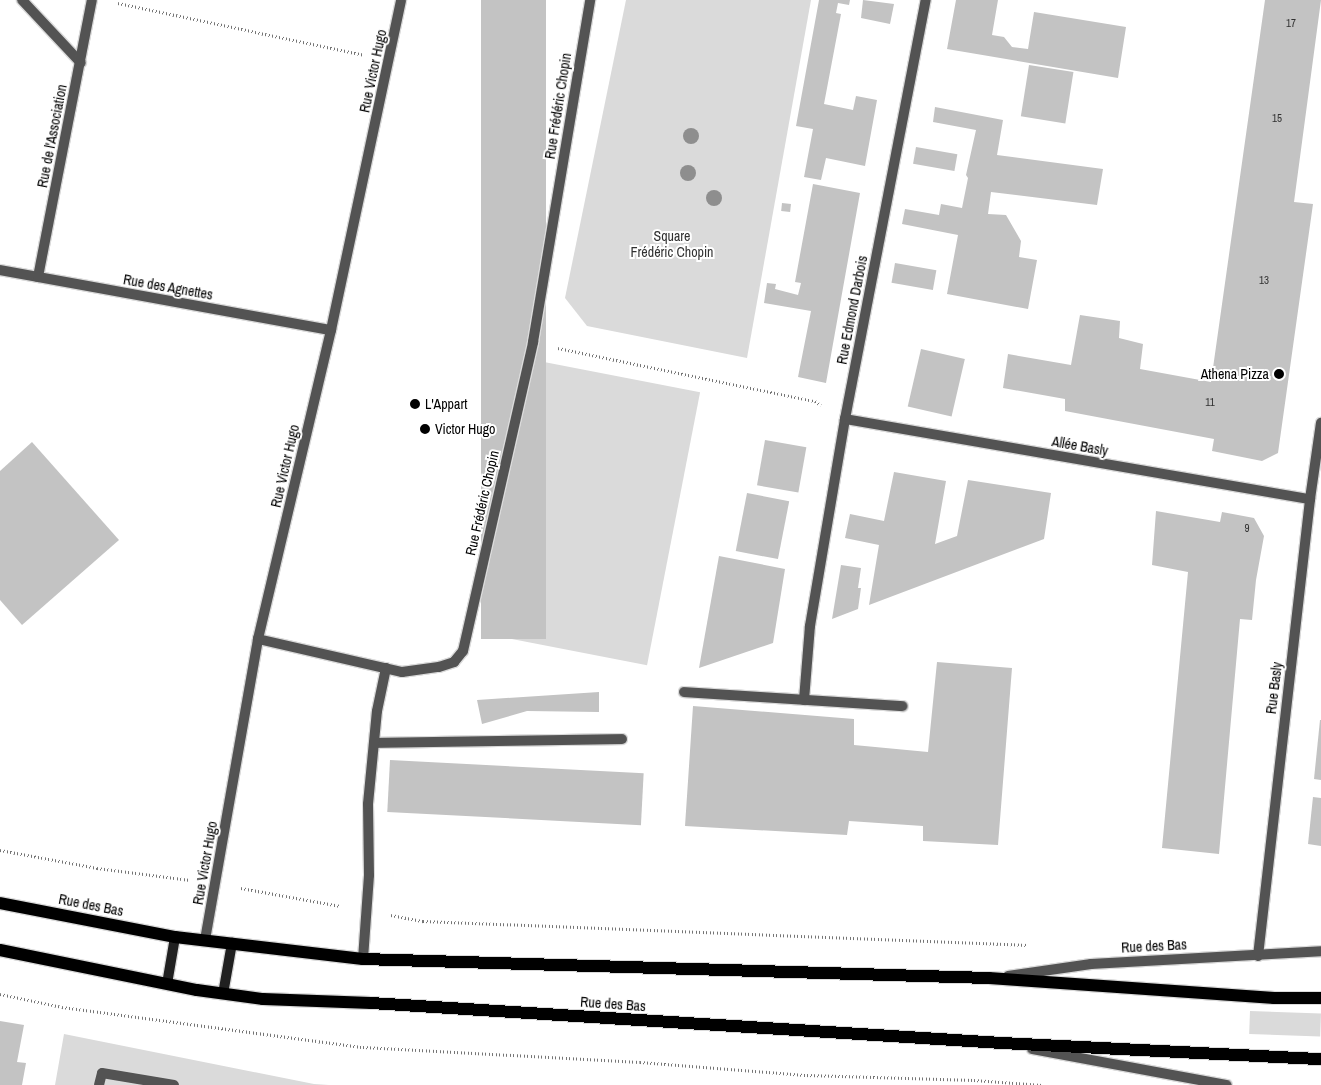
<!DOCTYPE html>
<html>
<head>
<meta charset="utf-8">
<style>
  body { margin:0 }
  #map { position:relative; width:1321px; height:1085px; overflow:hidden; background:#fff; font-family:"Archivo Narrow",sans-serif }
  div>[style] { position:absolute }
  .green>* { inset:0; background:#dadada; transform-origin:0 0 }
  .building>* { inset:0; background:#c3c3c3; transform-origin:0 0 }
  .path>* { height:3px; margin-top:-1.5px; transform-origin:0; background:repeating-linear-gradient(90deg,#757575 0 1px,transparent 0 3.5px) }
  .roads { filter:drop-shadow(1px 0 #dbdbdb) drop-shadow(-1px 0 #dbdbdb) drop-shadow(0 1px #dbdbdb) drop-shadow(0 -1px #dbdbdb) }
  .lane>* { height:10px; margin:-5px; padding:0 5px; transform-origin:5px; border-radius:5px; background:#535353 }
  .street>* { height:10px; margin:-5px; padding:0 5px; transform-origin:5px; border-radius:5px; background:#535353 }
  .secondary>* { height:10px; margin:-5px; padding:0 5px; transform-origin:5px; border-radius:5px; background:#202020 }
  .primary>* { height:12px; margin:-6px; padding:0 6px; transform-origin:6px; border-radius:6px; background:#000 }
  .trees>* { width:16px; height:16px; margin:-8px; border-radius:50%; background:#8e8e8e }
  .dots>* { width:14px; height:14px; translate:-50% -50%; box-sizing:border-box; border:2px solid #fff; border-radius:50% }
  span { translate:-50% -50%; white-space:nowrap; text-align:center; line-height:1.15; -webkit-text-stroke:4px #fff; paint-order:stroke }
  .number-label { font-size:11px; color:#313131 }
  .number-label span { -webkit-text-stroke-width:0 }
  .street-label { font-size:14px; color:#000 }
  .park-label { font-size:14px; color:#313131 }
  .poi-label { font-size:14px; color:#000 }
  .right { translate:-100% -50%; text-align:right }
  .left { translate:0 -50%; text-align:left }
</style>
</head>
<body>
<div id="map">
  <div class="green">
    <div style="clip-path:polygon(626px 0,811px 0,747px 358px,587px 326px,565px 298px)"></div>
    <div style="left:544px;top:362px;width:159px;height:278px;rotate:11deg"></div>
    <div style="left:1250px;top:1011px;width:71px;height:23px;rotate:2deg"></div>
    <div style="clip-path:polygon(64px 1034px,314px 1084px,329px 1085px,55px 1085px)"></div>
  </div>
  <div class="building">
    <div style="left:481px;top:0;width:65px;height:639px"></div>
    <div style="clip-path:polygon(819px 0,850px 0,849px 5px,838px 3px,836px 13px,841px 14px,824px 104px,853px 110px,856px 96px,877px 100px,865px 166px,826px 158px,821px 180px,804px 177px,813px 129px,796px 126px)"></div>
    <div style="clip-path:polygon(863px 0,894px 4px,890px 24px,861px 18px)"></div>
    <div style="clip-path:polygon(956px 0,998px 0,992px 35px,1004px 37px,1012px 47px,1028px 49px,1034px 12px,1126px 27px,1118px 78px,947px 49px)"></div>
    <div style="clip-path:polygon(1265px 0,1321px 0,1294px 202px,1313px 204px,1278px 453px,1262px 461px,1212px 451px,1214px 439px,1065px 411px,1065px 399px,1003px 388px,1008px 354px,1071px 365px,1080px 315px,1120px 321px,1119px 338px,1143px 344px,1140px 369px,1211px 382px)"></div>
    <div style="left:1029px;top:65px;width:45px;height:52px;rotate:9deg"></div>
    <div style="clip-path:polygon(935px 107px,1003px 120px,997px 155px,1103px 169px,1097px 205px,991px 192px,988px 214px,1006px 215px,1021px 241px,1019px 257px,1037px 260px,1028px 309px,947px 294px,958px 235px,902px 224px,905px 209px,939px 215px,941px 204px,962px 208px,968px 178px,966px 175px,976px 130px,933px 122px)"></div>
    <div style="left:916px;top:147px;width:42px;height:17px;rotate:10deg"></div>
    <div style="clip-path:polygon(813px 184px,860px 193px,826px 383px,798px 377px,811px 311px,764px 303px,767px 283px,776px 284px,775px 289px,798px 295px,801px 283px,795px 282px)"></div>
    <div style="left:782px;top:203px;width:9px;height:8px;rotate:6deg"></div>
    <div style="left:895px;top:263px;width:42px;height:20px;rotate:10deg"></div>
    <div style="left:921px;top:349px;width:45px;height:59px;rotate:13deg"></div>
    <div style="left:765px;top:440px;width:42px;height:46px;rotate:10deg"></div>
    <div style="clip-path:polygon(32px 442px,119px 540px,22px 625px,0 600px,0 471px)"></div>
    <div style="clip-path:polygon(894px 472px,946px 481px,935px 544px,957px 536px,968px 480px,1051px 493px,1044px 539px,869px 605px,879px 545px,845px 538px,850px 514px,884px 521px)"></div>
    <div style="left:747px;top:493px;width:43px;height:59px;rotate:11deg"></div>
    <div style="clip-path:polygon(1156px 511px,1220px 522px,1222px 512px,1254px 518px,1264px 536px,1256px 580px,1252px 620px,1240px 619px,1219px 854px,1162px 848px,1188px 572px,1152px 565px)"></div>
    <div style="clip-path:polygon(719px 556px,785px 569px,773px 643px,699px 668px)"></div>
    <div style="clip-path:polygon(841px 565px,861px 568px,858px 588px,861px 588px,858px 609px,832px 619px)"></div>
    <div style="clip-path:polygon(937px 662px,1012px 668px,998px 845px,923px 841px,923px 826px,849px 821px,847px 835px,685px 826px,693px 706px,854px 719px,854px 745px,928px 752px)"></div>
    <div style="clip-path:polygon(599px 692px,599px 712px,527px 711px,482px 724px,477px 700px)"></div>
    <div style="clip-path:polygon(1320px 720px,1321px 720px,1321px 780px,1314px 779px)"></div>
    <div style="left:390px;top:760px;width:254px;height:52px;rotate:3deg"></div>
    <div style="clip-path:polygon(1313px 797px,1321px 798px,1321px 846px,1308px 844px)"></div>
    <div style="clip-path:polygon(0 1021px,24px 1025px,17px 1062px,26px 1063px,22px 1085px,0 1085px)"></div>
  </div>
  <div class="path">
    <div style="left:118px;top:3px;width:251px;rotate:11.9deg"></div>
    <div style="left:558px;top:348px;width:262px;rotate:11.7deg"></div>
    <div style="left:815px;top:401px;width:7px;rotate:34deg"></div>
    <div style="left:0;top:850px;width:99px;rotate:10.5deg"></div>
    <div style="left:97px;top:868px;width:94px;rotate:7.4deg"></div>
    <div style="left:241px;top:888px;width:101px;rotate:10.3deg"></div>
    <div style="left:391px;top:915px;width:33px;rotate:11deg"></div>
    <div style="left:423px;top:921px;width:605px;rotate:2.27deg"></div>
    <div style="left:0;top:994px;width:63px;rotate:11.8deg"></div>
    <div style="left:62px;top:1007px;width:304px;rotate:7.6deg"></div>
    <div style="left:363px;top:1047px;width:277px;rotate:3.1deg"></div>
    <div style="left:640px;top:1062px;width:168px;rotate:4.5deg"></div>
    <div style="left:807px;top:1075px;width:167px;rotate:1.7deg"></div>
    <div style="left:974px;top:1080px;width:68px;rotate:4.2deg"></div>
  </div>
  <div class="roads">
    <div class="lane">
      <div style="left:684px;top:692px;width:219px;rotate:3.7deg"></div>
      <div style="left:804px;top:700px;width:74px;rotate:-85.4deg"></div>
      <div style="left:374px;top:743px;width:248px;rotate:-0.9deg"></div>
      <div style="left:363px;top:959px;width:84px;rotate:-85.9deg"></div>
      <div style="left:369px;top:875px;width:71px;rotate:-90.8deg"></div>
      <div style="left:368px;top:804px;width:93px;rotate:-84.5deg"></div>
      <div style="left:377px;top:711px;width:44px;rotate:-78.2deg"></div>
      <div style="left:99px;top:1085px;width:12px;rotate:-76deg"></div>
      <div style="left:102px;top:1073px;width:73px;rotate:9.5deg"></div>
    </div>
    <div class="street">
      <div style="left:22px;top:0;width:86px;rotate:46.9deg"></div>
      <div style="left:0;top:270px;width:336px;rotate:10.3deg"></div>
      <div style="left:38px;top:277px;width:282px;rotate:-79deg"></div>
      <div style="left:845px;top:419px;width:472px;rotate:9.8deg"></div>
      <div style="left:810px;top:626px;width:210px;rotate:-80.4deg"></div>
      <div style="left:845px;top:419px;width:427px;rotate:-79.1deg"></div>
      <div style="left:258px;top:639px;width:148px;rotate:12.9deg"></div>
      <div style="left:402px;top:672px;width:37px;rotate:-8deg"></div>
      <div style="left:439px;top:667px;width:16px;rotate:-18deg"></div>
      <div style="left:454px;top:662px;width:14px;rotate:-51deg"></div>
      <div style="left:463px;top:651px;width:317px;rotate:-77.2deg"></div>
      <div style="left:533px;top:342px;width:347px;rotate:-80.5deg"></div>
      <div style="left:205px;top:940px;width:306px;rotate:-80deg"></div>
      <div style="left:258px;top:639px;width:318px;rotate:-76.7deg"></div>
      <div style="left:331px;top:330px;width:337px;rotate:-78deg"></div>
      <div style="left:1258px;top:956px;width:460px;rotate:-83.5deg"></div>
      <div style="left:1310px;top:499px;width:77px;rotate:-81.8deg"></div>
      <div style="left:1008px;top:976px;width:84px;rotate:-8.2deg"></div>
      <div style="left:1091px;top:964px;width:230px;rotate:-3.2deg"></div>
      <div style="left:1032px;top:1049px;width:198px;rotate:10.5deg"></div>
    </div>
    <div class="secondary">
      <div style="left:167px;top:984px;width:48px;rotate:-80.3deg"></div>
      <div style="left:223px;top:994px;width:52px;rotate:-80deg"></div>
    </div>
    <div class="primary">
      <div style="left:0;top:903px;width:178px;rotate:11deg"></div>
      <div style="left:175px;top:937px;width:189px;rotate:6.7deg"></div>
      <div style="left:363px;top:959px;width:626px;rotate:1.74deg"></div>
      <div style="left:989px;top:978px;width:286px;rotate:4deg"></div>
      <div style="left:1274px;top:998px;width:47px"></div>
      <div style="left:0;top:950px;width:201px;rotate:11.5deg"></div>
      <div style="left:197px;top:990px;width:67px;rotate:7.8deg"></div>
      <div style="left:263px;top:999px;width:108px;rotate:2.1deg"></div>
      <div style="left:371px;top:1003px;width:632px;rotate:3.63deg"></div>
      <div style="left:1002px;top:1043px;width:319px;rotate:2.9deg"></div>
    </div>
  </div>
  <div class="trees">
    <div style="left:691px;top:136px"></div>
    <div style="left:688px;top:173px"></div>
    <div style="left:714px;top:198px"></div>
  </div>
  <div class="dots">
    <div style="left:1279px;top:374px;background:#000"></div>
    <div style="left:415px;top:404px;background:#000"></div>
    <div style="left:425px;top:429px;background:#000"></div>
  </div>
  <div class="number-label">
    <span style="left:1291px;top:23px">17</span>
    <span style="left:1277px;top:118px">15</span>
    <span style="left:1264px;top:280px">13</span>
    <span style="left:1210px;top:402px">11</span>
    <span style="left:1247px;top:528px">9</span>
  </div>
  <div class="street-label">
    <span style="left:373px;top:71px;rotate:-78deg">Rue Victor Hugo</span>
    <span style="left:558px;top:106px;rotate:-81deg">Rue Frédéric Chopin</span>
    <span style="left:52px;top:136px;rotate:-79deg">Rue de l'Association</span>
    <span style="left:168px;top:287px;rotate:10deg">Rue des Agnettes</span>
    <span style="left:852px;top:310px;rotate:-79deg">Rue Edmond Darbois</span>
    <span style="left:1080px;top:446px;rotate:10deg">Allée Basly</span>
    <span style="left:285px;top:466px;rotate:-77deg">Rue Victor Hugo</span>
    <span style="left:482px;top:503px;rotate:-77deg">Rue Frédéric Chopin</span>
    <span style="left:1274px;top:688px;rotate:-83deg">Rue Basly</span>
    <span style="left:205px;top:863px;rotate:-80deg">Rue Victor Hugo</span>
    <span style="left:91px;top:905px;rotate:11deg">Rue des Bas</span>
    <span style="left:1154px;top:946px;rotate:-3deg">Rue des Bas</span>
    <span style="left:613px;top:1004px;rotate:4deg">Rue des Bas</span>
  </div>
  <div class="park-label">
    <span style="left:672px;top:244px">Square<br>Frédéric Chopin</span>
  </div>
  <div class="poi-label">
    <span class="right" style="left:1269px;top:374px">Athena Pizza</span>
    <span class="left" style="left:425px;top:404px">L'Appart</span>
    <span class="left" style="left:435px;top:429px">Victor Hugo</span>
  </div>
</div>
</body>
</html>
